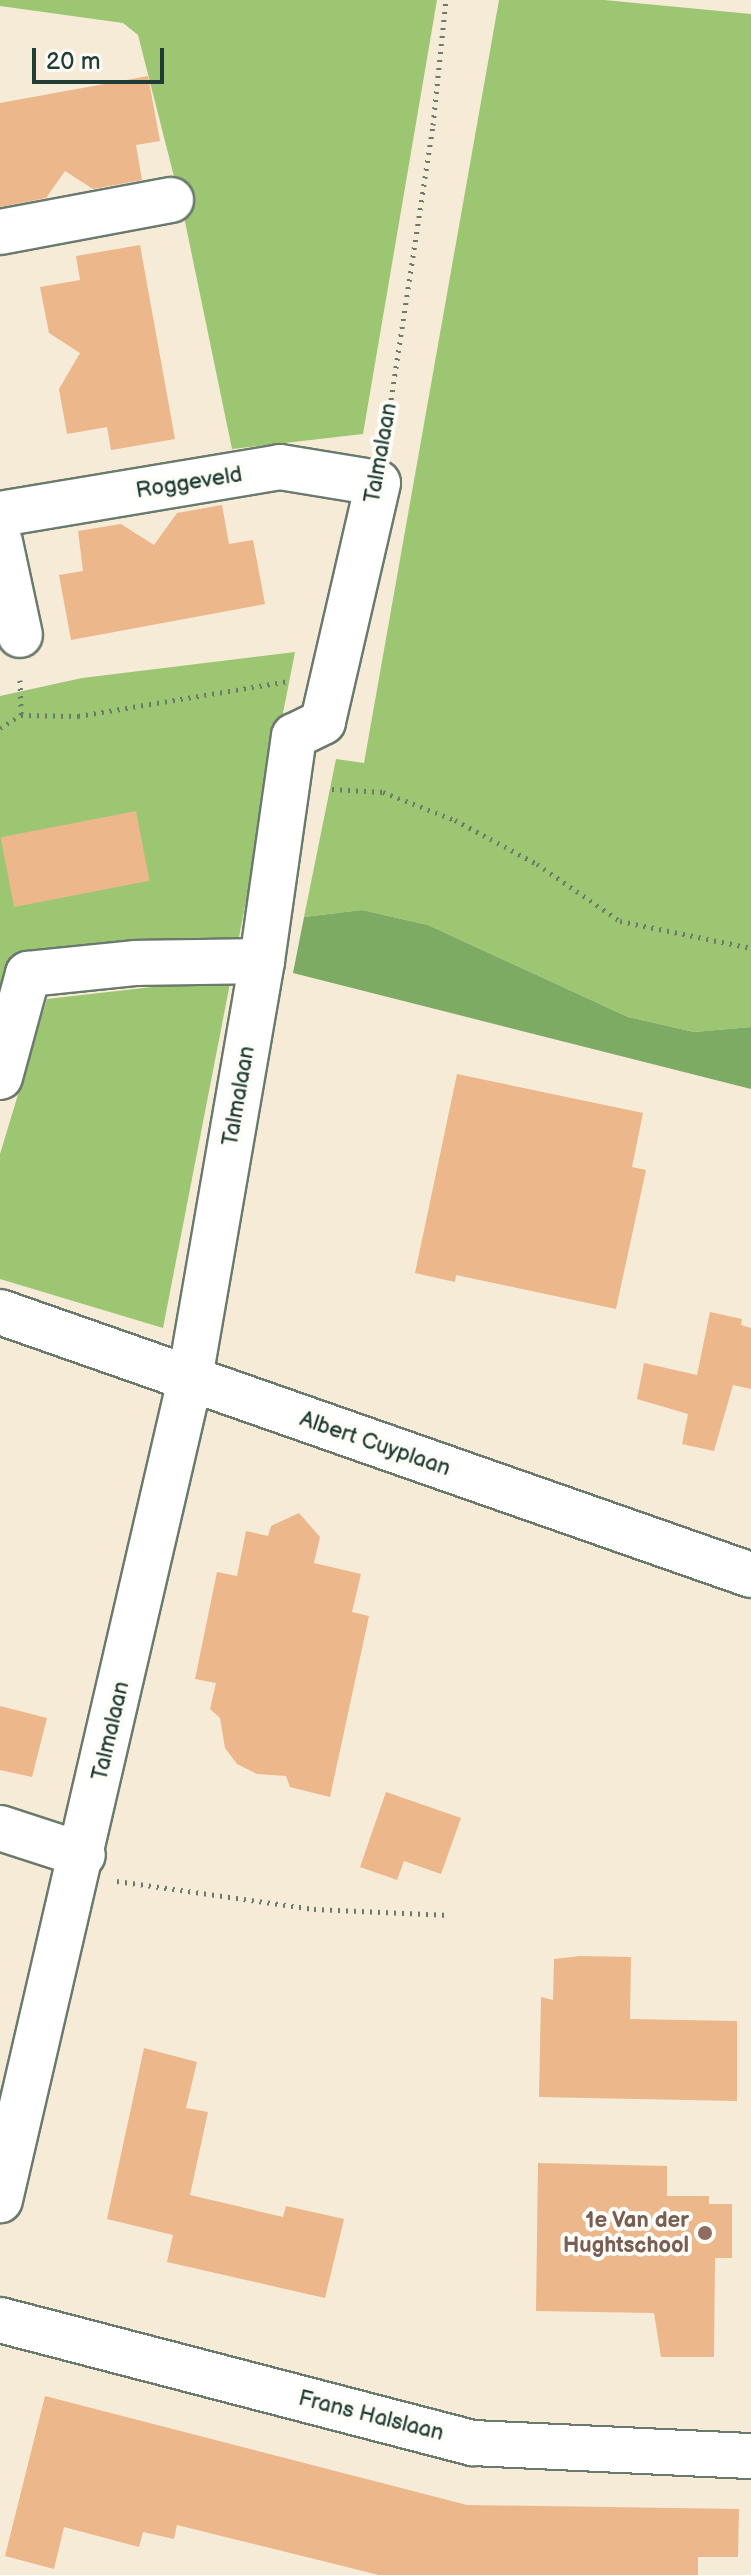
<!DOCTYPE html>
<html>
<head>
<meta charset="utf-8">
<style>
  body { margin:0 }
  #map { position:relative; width:751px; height:2575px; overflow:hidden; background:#f6ebd7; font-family:"Balsamiq Sans",sans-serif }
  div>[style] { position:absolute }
  .green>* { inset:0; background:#9dc672 }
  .forest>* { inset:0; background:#7eab64 }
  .building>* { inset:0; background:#ecb78a; transform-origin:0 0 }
  .path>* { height:5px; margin-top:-2.5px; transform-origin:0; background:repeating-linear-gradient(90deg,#6a7a6d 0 2px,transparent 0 8px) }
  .roads { filter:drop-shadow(2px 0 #6a7a6d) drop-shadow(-2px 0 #6a7a6d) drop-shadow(0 2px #6a7a6d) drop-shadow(0 -2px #6a7a6d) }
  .minor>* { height:44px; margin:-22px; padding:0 22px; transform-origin:22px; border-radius:22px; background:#fff }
  .dots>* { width:22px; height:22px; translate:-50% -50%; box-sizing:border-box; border:4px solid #fdfcf7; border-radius:50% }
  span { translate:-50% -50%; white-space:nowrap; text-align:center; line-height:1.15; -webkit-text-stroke:8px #fdfcf7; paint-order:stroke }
  .street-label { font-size:22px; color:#1f3d34 }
  .education-label { font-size:22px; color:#785e54; font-weight:700 }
  .right { translate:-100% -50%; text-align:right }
  .scale { position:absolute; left:32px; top:48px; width:132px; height:36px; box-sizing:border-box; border:4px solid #1f3d34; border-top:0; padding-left:10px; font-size:24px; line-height:28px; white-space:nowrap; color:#1f3d34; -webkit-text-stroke:6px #fdfcf7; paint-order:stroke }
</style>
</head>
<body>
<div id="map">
  <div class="green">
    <div style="clip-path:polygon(0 0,437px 0,363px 434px,232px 449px,183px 212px,138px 35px,123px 23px,0 6px)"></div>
    <div style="clip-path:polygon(499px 0,604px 0,751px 14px,751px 1027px,694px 1032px,628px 1017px,428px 925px,362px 910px,304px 917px,336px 759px,364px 763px)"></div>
    <div style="clip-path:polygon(295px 652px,238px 942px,11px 955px,0 996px,0 696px,82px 678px)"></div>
    <div style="clip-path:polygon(231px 978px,163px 1328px,0 1279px,0 1154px,47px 999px)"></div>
  </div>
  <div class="forest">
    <div style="clip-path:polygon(362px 910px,428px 925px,628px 1017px,694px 1032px,751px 1027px,751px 1089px,293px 973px,304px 917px)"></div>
  </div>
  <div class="building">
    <div style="clip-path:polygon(148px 76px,160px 141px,136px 145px,142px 180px,93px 189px,65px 171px,46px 198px,0 207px,0 103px)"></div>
    <div style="clip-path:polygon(140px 245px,175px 439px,111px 450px,107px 427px,67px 434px,59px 389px,80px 353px,49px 333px,40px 287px,80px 280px,76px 256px)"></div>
    <div style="clip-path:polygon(222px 505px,229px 544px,253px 540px,265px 604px,71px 640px,59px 575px,83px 571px,78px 531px,121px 524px,154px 545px,177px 513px)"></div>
    <div style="left:136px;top:811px;width:71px;height:138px;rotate:79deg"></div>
    <div style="clip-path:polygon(457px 1074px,643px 1113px,632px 1167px,646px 1170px,616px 1309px,456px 1275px,455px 1282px,415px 1273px)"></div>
    <div style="clip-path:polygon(710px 1312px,742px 1319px,741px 1325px,751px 1328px,751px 1389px,733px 1385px,714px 1451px,682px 1444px,688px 1414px,637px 1399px,644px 1363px,697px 1375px)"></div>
    <div style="clip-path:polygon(299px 1513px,320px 1537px,314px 1563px,361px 1574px,352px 1612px,369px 1616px,330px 1797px,290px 1787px,286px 1776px,257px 1774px,237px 1764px,225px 1748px,220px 1718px,210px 1709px,216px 1683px,195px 1679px,217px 1572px,237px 1576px,246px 1531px,268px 1536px,271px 1526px)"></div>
    <div style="clip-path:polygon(0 1706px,47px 1718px,32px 1777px,0 1770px)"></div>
    <div style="clip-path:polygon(386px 1792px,461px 1818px,441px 1874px,404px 1861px,397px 1880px,360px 1867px)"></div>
    <div style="clip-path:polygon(580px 1956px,631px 1957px,630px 2019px,737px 2021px,737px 2101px,539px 2097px,541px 1997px,553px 2000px,554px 1959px)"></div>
    <div style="clip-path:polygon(144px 2048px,197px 2062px,186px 2108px,208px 2112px,190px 2195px,283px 2217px,286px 2206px,344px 2219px,325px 2298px,167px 2262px,173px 2235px,107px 2219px)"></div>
    <div style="clip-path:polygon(538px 2163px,667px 2166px,667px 2196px,709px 2196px,709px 2204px,732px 2204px,732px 2258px,715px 2258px,714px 2357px,661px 2357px,654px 2313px,536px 2311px)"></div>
    <div style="clip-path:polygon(45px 2396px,467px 2505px,739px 2509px,738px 2557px,698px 2557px,698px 2575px,379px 2575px,177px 2525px,174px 2539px,143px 2532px,139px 2547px,64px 2527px,54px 2569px,5px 2556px)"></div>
  </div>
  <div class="path">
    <div style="left:385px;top:439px;width:318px;rotate:-81.3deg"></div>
    <div style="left:433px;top:125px;width:126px;rotate:-84.1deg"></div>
    <div style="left:20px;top:680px;width:35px;rotate:88deg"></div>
    <div style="left:0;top:728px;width:25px;rotate:-32deg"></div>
    <div style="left:21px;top:715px;width:57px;rotate:1deg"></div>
    <div style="left:78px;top:716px;width:214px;rotate:-9.4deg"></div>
    <div style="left:332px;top:789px;width:51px;rotate:3.4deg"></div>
    <div style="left:383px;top:792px;width:77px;rotate:21.3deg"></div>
    <div style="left:455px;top:820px;width:93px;rotate:28.2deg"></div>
    <div style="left:537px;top:864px;width:101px;rotate:34.5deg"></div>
    <div style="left:620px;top:921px;width:134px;rotate:11.6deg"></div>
    <div style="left:117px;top:1881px;width:199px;rotate:8.1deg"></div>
    <div style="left:314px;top:1909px;width:136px;rotate:2.5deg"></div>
  </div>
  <div class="roads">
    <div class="minor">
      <div style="left:0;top:232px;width:174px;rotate:-10.6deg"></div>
      <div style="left:0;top:514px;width:284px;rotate:-9.5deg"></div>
      <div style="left:280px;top:467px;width:99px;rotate:9.3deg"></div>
      <div style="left:378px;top:483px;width:245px;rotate:103deg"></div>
      <div style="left:323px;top:722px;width:32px;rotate:154deg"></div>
      <div style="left:294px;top:736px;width:227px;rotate:98.1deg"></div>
      <div style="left:262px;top:961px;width:425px;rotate:99.8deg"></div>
      <div style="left:190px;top:1380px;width:842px;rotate:103.05deg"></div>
      <div style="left:0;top:542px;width:95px;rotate:77.9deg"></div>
      <div style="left:0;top:1077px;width:107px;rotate:-74.8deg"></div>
      <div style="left:28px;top:974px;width:109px;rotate:-5.8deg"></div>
      <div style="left:136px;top:963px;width:126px;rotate:-0.9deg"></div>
      <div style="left:0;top:1312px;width:796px;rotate:19.3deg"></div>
      <div style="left:0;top:1828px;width:87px;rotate:18deg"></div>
      <div style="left:0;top:2320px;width:489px;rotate:14.6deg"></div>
      <div style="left:473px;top:2443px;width:278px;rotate:2.7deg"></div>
    </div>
  </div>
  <div class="dots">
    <div style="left:705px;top:2233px;background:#8d6e63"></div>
  </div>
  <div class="street-label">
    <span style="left:381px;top:453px;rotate:-80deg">Talmalaan</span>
    <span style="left:189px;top:483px;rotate:-9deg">Roggeveld</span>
    <span style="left:239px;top:1096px;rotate:-80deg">Talmalaan</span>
    <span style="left:375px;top:1444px;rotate:19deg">Albert Cuyplaan</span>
    <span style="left:111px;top:1731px;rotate:-77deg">Talmalaan</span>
    <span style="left:371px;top:2416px;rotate:14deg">Frans Halslaan</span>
  </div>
  <div class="education-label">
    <span class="right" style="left:689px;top:2233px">1e Van der<br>Hughtschool</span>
  </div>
  <div class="scale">20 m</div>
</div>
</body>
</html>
